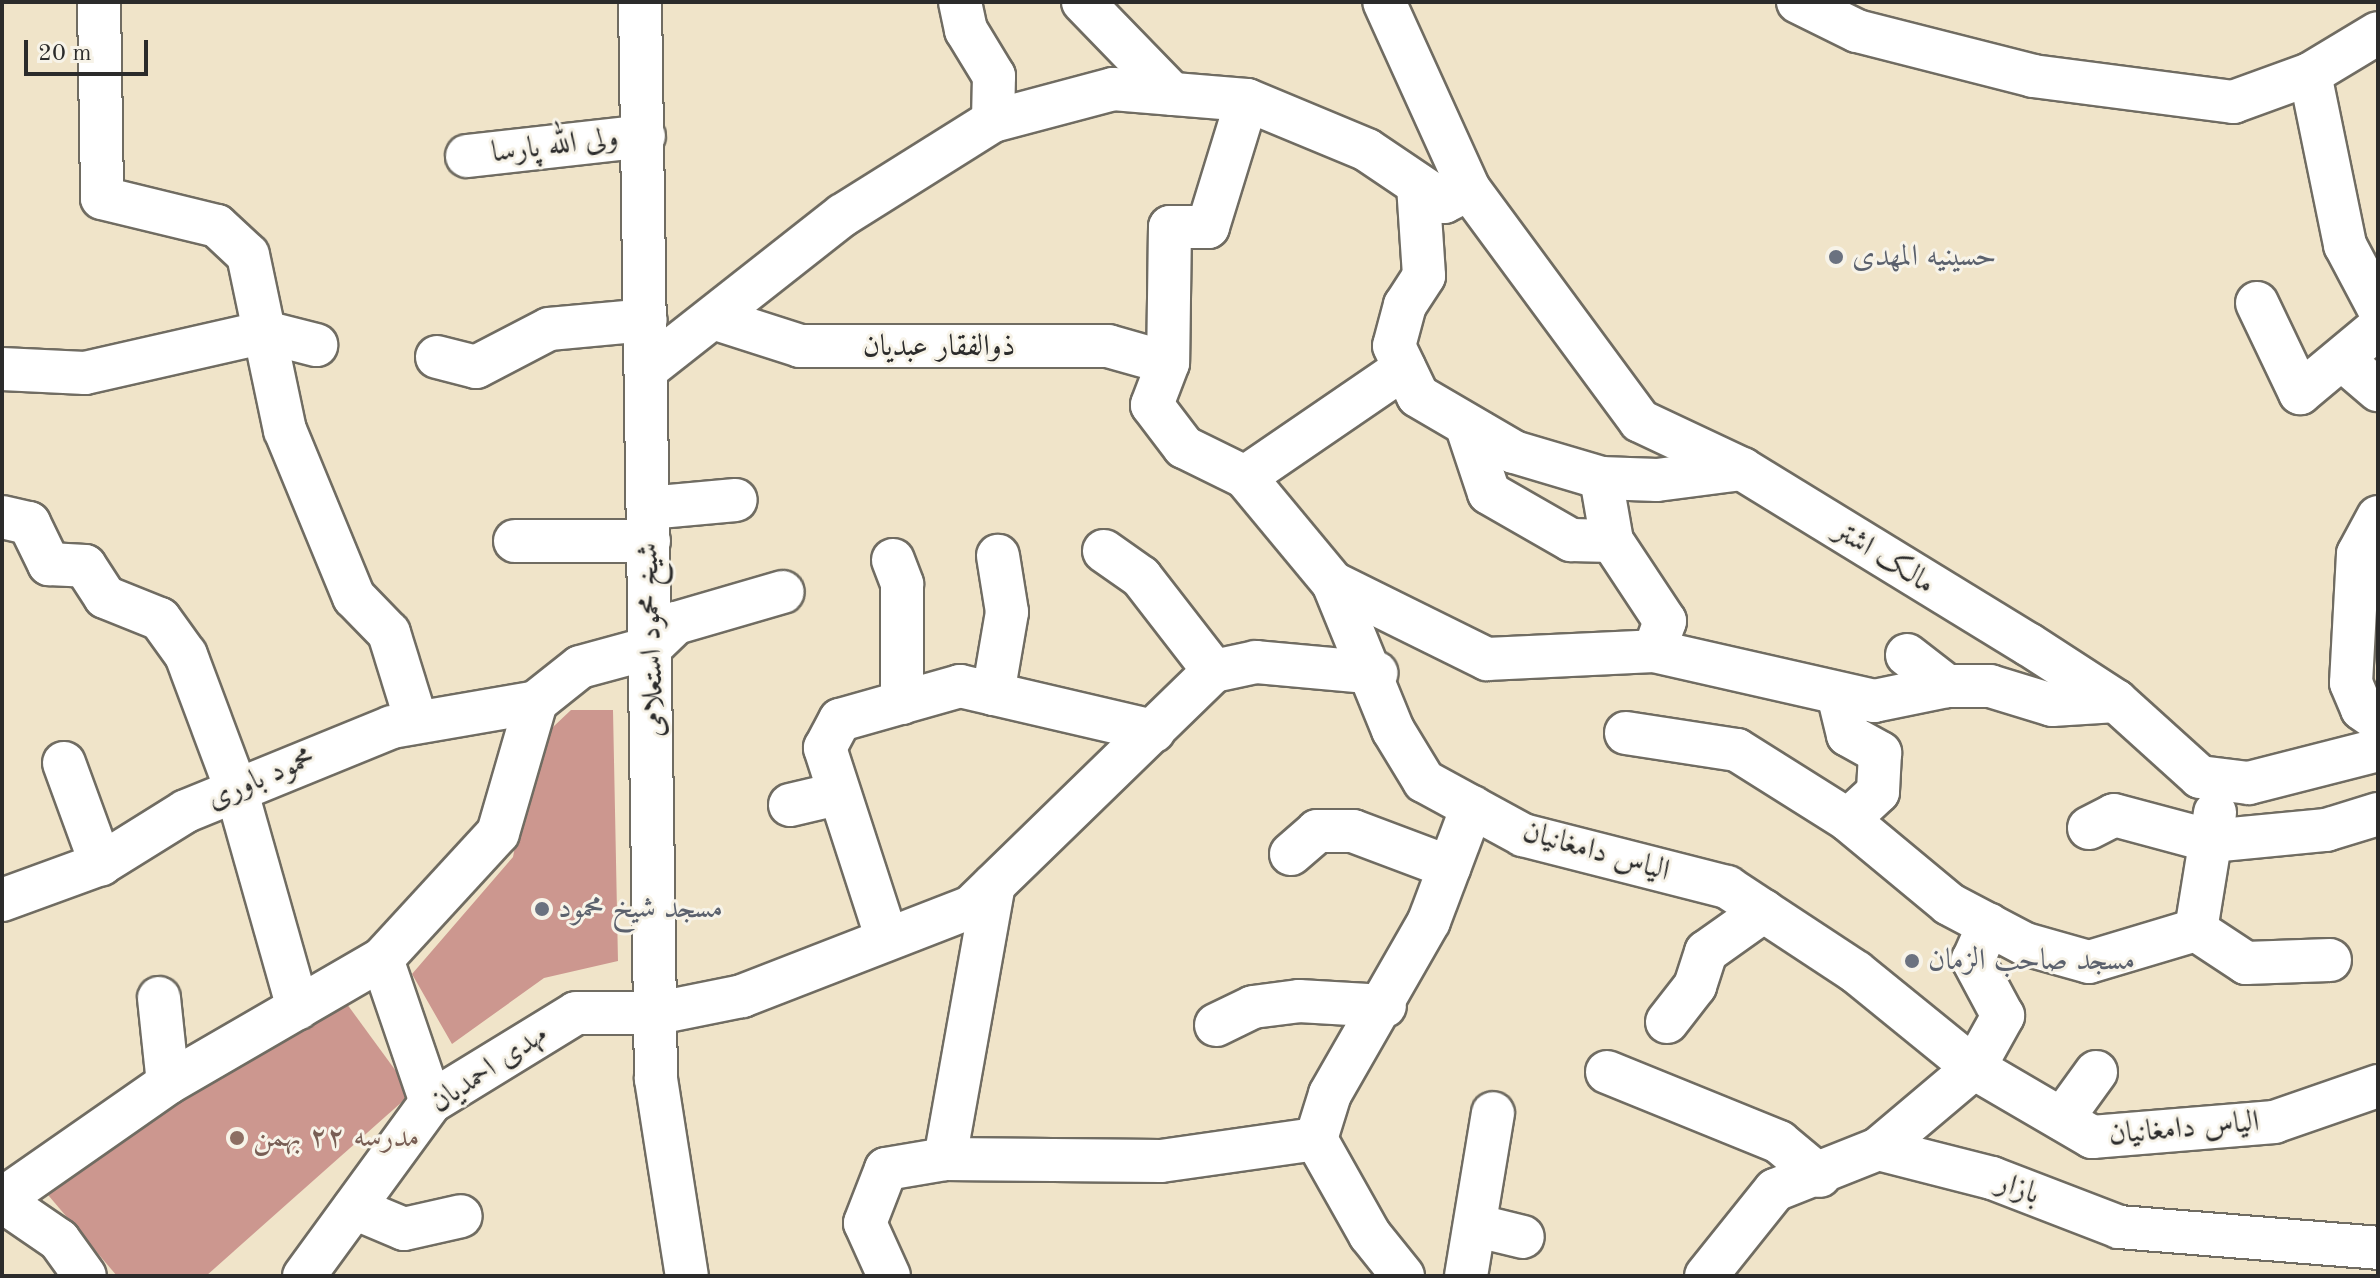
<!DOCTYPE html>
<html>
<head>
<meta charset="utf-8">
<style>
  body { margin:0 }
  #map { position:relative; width:2380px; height:1278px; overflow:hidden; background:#f0e4c9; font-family:"Old Standard TT",Amiri,serif }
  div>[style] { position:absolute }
  .building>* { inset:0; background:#cc978f }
  .roads { filter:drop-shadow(2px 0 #706c62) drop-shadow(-2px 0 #706c62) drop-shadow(0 2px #706c62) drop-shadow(0 -2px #706c62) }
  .minor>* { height:42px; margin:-21px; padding:0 21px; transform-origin:21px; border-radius:21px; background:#fff }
  .dots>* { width:22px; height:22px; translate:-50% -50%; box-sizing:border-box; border:4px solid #f7f3e8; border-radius:50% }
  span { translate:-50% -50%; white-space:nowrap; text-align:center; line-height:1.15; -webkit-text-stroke:6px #f7f3e8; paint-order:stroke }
  .street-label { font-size:30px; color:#2b2b2b }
  .worship-label { font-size:30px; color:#5b616d }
  .left { translate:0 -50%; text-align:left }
  .education-label { font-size:30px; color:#785e54 }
  .frame { position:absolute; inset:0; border:4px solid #2b2b2b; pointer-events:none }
  .scale { position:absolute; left:24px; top:40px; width:124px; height:36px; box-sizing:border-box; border:4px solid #2b2b2b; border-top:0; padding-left:10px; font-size:24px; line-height:28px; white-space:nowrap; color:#2b2b2b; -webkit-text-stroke:6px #f7f3e8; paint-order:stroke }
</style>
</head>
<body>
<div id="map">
  <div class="building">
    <div style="clip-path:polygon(571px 710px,613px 710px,618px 961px,544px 978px,452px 1044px,412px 974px,513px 857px,535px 744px)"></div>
    <div style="clip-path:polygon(344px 1000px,412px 1093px,206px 1276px,117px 1276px,37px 1182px)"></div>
  </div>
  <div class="roads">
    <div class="minor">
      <div style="left:99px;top:2px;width:196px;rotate:89.1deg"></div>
      <div style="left:102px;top:198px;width:118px;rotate:13.7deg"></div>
      <div style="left:217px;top:226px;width:42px;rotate:43.1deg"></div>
      <div style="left:248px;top:255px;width:179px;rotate:78.1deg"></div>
      <div style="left:285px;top:430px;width:181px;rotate:67.6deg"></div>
      <div style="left:354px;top:597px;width:50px;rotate:45.8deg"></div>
      <div style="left:389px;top:633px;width:91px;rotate:72.8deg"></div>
      <div style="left:640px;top:2px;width:1077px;rotate:89.15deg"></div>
      <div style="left:656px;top:1079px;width:199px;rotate:81.1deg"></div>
      <div style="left:960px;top:2px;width:29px;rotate:78deg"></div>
      <div style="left:966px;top:30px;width:54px;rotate:58.7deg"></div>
      <div style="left:994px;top:76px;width:45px;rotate:91.3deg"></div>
      <div style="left:1083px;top:2px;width:128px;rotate:45.9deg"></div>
      <div style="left:1798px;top:2px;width:66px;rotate:26.2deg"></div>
      <div style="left:1857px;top:31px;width:182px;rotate:14.3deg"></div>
      <div style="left:2033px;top:76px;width:202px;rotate:7.4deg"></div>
      <div style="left:2233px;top:102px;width:82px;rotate:-20deg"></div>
      <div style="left:2310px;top:74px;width:79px;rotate:-31.1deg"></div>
      <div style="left:2310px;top:74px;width:175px;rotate:78.4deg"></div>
      <div style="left:2345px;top:245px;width:70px;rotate:62deg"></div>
      <div style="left:1247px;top:100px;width:133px;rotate:107.1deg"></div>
      <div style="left:1208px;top:227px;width:38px;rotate:180deg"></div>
      <div style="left:1170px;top:227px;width:136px;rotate:90.8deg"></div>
      <div style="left:1168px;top:363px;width:45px;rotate:110.9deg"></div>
      <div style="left:1152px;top:405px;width:53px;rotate:52.7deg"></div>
      <div style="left:1184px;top:447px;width:68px;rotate:26.2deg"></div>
      <div style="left:1245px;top:477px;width:138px;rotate:50.3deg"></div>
      <div style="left:1333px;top:583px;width:159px;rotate:67.8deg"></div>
      <div style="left:1393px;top:730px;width:60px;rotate:58.7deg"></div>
      <div style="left:1424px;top:781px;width:113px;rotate:28.6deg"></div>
      <div style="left:1523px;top:835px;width:211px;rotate:14.3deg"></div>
      <div style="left:1727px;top:887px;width:154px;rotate:33.4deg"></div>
      <div style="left:1856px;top:972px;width:152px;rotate:39.1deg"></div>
      <div style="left:1974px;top:1068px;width:137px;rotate:30.3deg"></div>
      <div style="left:2092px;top:1137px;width:183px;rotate:-4.7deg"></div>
      <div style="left:2274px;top:1122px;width:110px;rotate:-19.1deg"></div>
      <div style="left:467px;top:156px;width:178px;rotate:-6.4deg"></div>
      <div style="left:1418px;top:185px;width:91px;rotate:86.2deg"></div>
      <div style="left:1424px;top:276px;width:35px;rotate:123deg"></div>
      <div style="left:1405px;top:305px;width:42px;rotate:105deg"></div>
      <div style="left:1394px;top:346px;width:55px;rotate:64.4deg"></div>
      <div style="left:1418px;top:396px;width:111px;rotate:30.3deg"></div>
      <div style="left:1514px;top:452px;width:91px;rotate:16.6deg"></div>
      <div style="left:1601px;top:478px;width:56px;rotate:2deg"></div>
      <div style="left:1657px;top:480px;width:86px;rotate:-7.4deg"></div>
      <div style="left:1469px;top:189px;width:288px;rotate:53.6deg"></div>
      <div style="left:1640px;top:421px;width:113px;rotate:25.2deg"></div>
      <div style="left:1742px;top:469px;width:335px;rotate:31.5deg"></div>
      <div style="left:2028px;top:644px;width:105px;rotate:32.9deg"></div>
      <div style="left:2116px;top:701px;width:113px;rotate:42.1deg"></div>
      <div style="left:2200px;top:777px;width:49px;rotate:7deg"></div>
      <div style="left:2249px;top:783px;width:133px;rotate:-14.3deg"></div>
      <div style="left:2257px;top:303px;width:100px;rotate:64.5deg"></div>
      <div style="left:2300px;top:393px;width:102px;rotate:-39.8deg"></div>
      <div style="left:713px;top:318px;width:91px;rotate:17.8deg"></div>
      <div style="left:800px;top:346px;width:308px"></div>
      <div style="left:1108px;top:346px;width:62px;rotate:15.8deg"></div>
      <div style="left:437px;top:357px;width:40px;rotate:14.4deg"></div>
      <div style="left:476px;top:367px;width:82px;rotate:-27.5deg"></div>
      <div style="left:549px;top:329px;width:97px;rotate:-5.3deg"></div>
      <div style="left:2344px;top:361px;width:45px;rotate:40.5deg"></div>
      <div style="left:2px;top:369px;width:83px;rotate:2.8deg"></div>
      <div style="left:85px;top:373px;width:185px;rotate:-12.8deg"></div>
      <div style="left:265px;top:332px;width:53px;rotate:14.3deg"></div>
      <div style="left:647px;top:369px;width:249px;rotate:-38.2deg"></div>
      <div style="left:843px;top:215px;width:177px;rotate:-32.1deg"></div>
      <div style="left:993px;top:121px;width:124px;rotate:-14.9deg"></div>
      <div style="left:1113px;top:89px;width:134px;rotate:4.7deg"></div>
      <div style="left:1247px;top:100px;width:130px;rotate:22.6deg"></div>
      <div style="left:1367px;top:150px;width:93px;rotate:34deg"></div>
      <div style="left:1444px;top:202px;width:28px;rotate:-27deg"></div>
      <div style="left:1469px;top:189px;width:205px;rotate:-114.4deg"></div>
      <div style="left:1468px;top:430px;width:66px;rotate:71.6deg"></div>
      <div style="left:1489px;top:493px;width:95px;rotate:29.8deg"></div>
      <div style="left:1571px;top:540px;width:41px;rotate:1.4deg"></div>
      <div style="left:1245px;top:477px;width:193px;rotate:-34.4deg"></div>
      <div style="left:1601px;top:478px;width:64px;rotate:80.1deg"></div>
      <div style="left:1612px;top:541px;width:96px;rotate:56.5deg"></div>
      <div style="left:1665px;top:621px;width:32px;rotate:110deg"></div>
      <div style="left:648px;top:508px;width:88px;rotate:-5.2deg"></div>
      <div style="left:2px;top:517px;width:28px;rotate:13deg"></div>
      <div style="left:29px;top:523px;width:46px;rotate:64deg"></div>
      <div style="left:49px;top:564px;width:36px;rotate:3deg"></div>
      <div style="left:85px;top:566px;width:37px;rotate:57deg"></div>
      <div style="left:105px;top:597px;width:59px;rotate:21.8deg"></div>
      <div style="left:160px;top:619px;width:44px;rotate:54.2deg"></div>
      <div style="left:186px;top:655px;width:143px;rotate:69.5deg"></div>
      <div style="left:236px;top:789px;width:228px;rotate:74.2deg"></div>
      <div style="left:2378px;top:517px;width:42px;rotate:118.4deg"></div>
      <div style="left:2358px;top:554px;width:129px;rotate:93.1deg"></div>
      <div style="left:2351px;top:683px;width:28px;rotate:67deg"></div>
      <div style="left:2362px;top:709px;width:19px;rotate:35deg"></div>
      <div style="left:515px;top:541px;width:134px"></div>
      <div style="left:1104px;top:551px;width:45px;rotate:35.1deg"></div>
      <div style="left:1141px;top:577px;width:119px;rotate:52.2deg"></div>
      <div style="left:893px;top:560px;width:26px;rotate:69deg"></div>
      <div style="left:902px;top:584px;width:119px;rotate:90deg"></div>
      <div style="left:1333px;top:583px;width:172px;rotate:26.3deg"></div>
      <div style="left:1487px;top:659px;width:167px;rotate:-2.7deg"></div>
      <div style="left:1654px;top:651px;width:226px;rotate:12.8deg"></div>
      <div style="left:1874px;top:701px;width:75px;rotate:-11.6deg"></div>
      <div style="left:1947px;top:686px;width:43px"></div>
      <div style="left:1990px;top:686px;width:65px;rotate:17deg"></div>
      <div style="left:2052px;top:705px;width:64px;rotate:-3.6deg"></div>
      <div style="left:1907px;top:655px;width:51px;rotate:37.8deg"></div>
      <div style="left:993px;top:694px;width:83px;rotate:-80.3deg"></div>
      <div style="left:1007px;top:612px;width:57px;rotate:-99.1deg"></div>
      <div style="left:1838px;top:694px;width:42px;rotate:76.3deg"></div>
      <div style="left:1848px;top:735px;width:37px;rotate:29deg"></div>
      <div style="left:1880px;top:753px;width:39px;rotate:93deg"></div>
      <div style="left:1878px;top:792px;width:41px;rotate:137deg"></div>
      <div style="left:1626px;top:733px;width:112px;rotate:8.7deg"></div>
      <div style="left:1737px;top:750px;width:131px;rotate:32.2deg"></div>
      <div style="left:1848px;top:820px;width:131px;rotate:39.7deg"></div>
      <div style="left:1949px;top:904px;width:86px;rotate:27.8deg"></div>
      <div style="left:2025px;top:944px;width:66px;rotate:15.7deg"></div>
      <div style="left:2089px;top:962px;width:112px;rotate:-16.7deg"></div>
      <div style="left:2196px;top:930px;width:60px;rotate:33.4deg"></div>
      <div style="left:2246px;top:963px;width:84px;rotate:-2deg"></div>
      <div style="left:64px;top:763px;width:108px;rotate:69.9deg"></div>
      <div style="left:790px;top:805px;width:48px;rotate:-13.2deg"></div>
      <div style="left:2089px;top:828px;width:28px;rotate:-27deg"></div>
      <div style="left:2114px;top:815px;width:100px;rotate:15deg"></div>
      <div style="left:2211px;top:841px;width:116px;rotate:-5.5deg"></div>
      <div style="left:2326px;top:830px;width:54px;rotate:-17.1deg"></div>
      <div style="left:1291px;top:854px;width:35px;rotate:-41deg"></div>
      <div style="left:1317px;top:831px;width:36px"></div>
      <div style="left:1353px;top:831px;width:103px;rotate:20.6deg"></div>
      <div style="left:2px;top:900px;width:105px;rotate:-20deg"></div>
      <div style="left:101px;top:864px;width:100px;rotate:-31.9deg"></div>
      <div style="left:186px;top:811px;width:222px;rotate:-22.2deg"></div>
      <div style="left:392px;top:727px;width:146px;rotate:-9.8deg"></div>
      <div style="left:2196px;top:930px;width:119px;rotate:-80.8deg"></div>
      <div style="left:887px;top:939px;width:201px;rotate:-108deg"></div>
      <div style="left:825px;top:748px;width:32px;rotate:-62deg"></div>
      <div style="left:840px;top:720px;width:125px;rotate:-15.8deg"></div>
      <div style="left:960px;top:686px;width:199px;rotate:13.1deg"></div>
      <div style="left:382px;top:959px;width:171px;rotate:-47.4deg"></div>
      <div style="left:498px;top:833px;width:136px;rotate:-73.8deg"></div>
      <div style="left:536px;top:702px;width:56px;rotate:-38.5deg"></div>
      <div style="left:580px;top:667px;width:73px;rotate:-15.2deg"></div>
      <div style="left:650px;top:648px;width:36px;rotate:-44deg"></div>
      <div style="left:676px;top:623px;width:111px;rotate:-16.2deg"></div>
      <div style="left:159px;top:998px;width:85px;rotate:84deg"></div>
      <div style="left:1667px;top:1022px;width:46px;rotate:-52.1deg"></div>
      <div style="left:1695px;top:986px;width:36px;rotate:-72deg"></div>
      <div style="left:1706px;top:952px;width:71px;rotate:-35.3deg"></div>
      <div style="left:1216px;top:1025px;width:41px;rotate:-25.9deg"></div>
      <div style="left:1253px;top:1007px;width:46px;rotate:-7.4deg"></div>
      <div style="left:1299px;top:1001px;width:86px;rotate:3.3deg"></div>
      <div style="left:1607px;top:1072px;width:186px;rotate:22.1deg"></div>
      <div style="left:1779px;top:1142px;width:53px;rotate:39.7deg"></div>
      <div style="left:2062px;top:1119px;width:58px;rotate:-54.1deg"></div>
      <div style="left:1878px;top:1149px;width:126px;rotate:-40.2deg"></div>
      <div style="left:1974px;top:1068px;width:60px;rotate:-60.9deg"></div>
      <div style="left:2003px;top:1016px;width:64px;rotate:-118.2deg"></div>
      <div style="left:1973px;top:960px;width:39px;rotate:-66deg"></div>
      <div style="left:945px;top:1159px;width:278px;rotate:-79.9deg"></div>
      <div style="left:2px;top:1199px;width:203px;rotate:-34.9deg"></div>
      <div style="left:168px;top:1083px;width:247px;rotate:-30.1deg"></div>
      <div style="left:382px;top:959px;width:151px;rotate:71.1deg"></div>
      <div style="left:2px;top:1201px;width:69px;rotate:34.4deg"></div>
      <div style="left:59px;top:1240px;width:44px;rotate:54.2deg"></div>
      <div style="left:354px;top:1208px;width:54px;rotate:22.8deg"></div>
      <div style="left:404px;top:1229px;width:58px;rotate:-12.8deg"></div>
      <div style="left:1478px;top:1226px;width:46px;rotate:13.7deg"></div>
      <div style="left:304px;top:1276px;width:215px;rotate:-53.9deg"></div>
      <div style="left:431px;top:1102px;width:170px;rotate:-31.5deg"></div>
      <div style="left:576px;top:1013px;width:82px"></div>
      <div style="left:658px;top:1013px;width:86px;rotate:-11.4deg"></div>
      <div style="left:742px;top:996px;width:246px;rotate:-21.2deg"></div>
      <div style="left:971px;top:907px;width:339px;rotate:-44.2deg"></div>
      <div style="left:1214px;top:671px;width:43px;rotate:-12.1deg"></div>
      <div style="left:1256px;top:662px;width:121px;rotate:5.2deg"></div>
      <div style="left:889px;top:1276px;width:58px;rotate:-114.4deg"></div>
      <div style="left:865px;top:1223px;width:58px;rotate:-68.7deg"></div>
      <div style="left:886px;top:1169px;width:60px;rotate:-9.6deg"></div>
      <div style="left:945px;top:1159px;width:216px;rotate:0.5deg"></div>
      <div style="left:1161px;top:1161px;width:157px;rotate:-8.1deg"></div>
      <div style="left:1403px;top:1276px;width:53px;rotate:-128.8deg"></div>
      <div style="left:1370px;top:1235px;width:110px;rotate:-119.4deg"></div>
      <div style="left:1316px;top:1139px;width:47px;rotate:-72.7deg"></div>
      <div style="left:1330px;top:1094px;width:199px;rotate:-60.2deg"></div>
      <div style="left:1429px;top:921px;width:122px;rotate:-69.3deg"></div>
      <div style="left:1466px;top:1276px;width:165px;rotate:-80.6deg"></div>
      <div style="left:1706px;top:1276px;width:110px;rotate:-51.3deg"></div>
      <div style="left:1775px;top:1190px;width:111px;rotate:-21.7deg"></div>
      <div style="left:1878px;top:1149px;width:118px;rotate:14.3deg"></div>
      <div style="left:1992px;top:1178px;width:136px;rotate:21.1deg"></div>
      <div style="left:2119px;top:1227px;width:260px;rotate:4.6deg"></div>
    </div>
  </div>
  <div class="dots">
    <div style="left:1836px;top:257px;background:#6b7280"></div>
    <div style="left:542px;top:909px;background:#6b7280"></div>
    <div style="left:1912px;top:961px;background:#6b7280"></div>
    <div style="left:237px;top:1138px;background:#8d6e63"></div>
  </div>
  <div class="street-label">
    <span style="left:555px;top:146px;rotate:-7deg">ولی الله پارسا</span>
    <span style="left:939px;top:347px">ذوالفقار عبدیان</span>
    <span style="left:1884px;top:558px;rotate:32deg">مالک اشتر</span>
    <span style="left:652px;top:640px;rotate:-92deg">شیخ محمود استعلامی</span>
    <span style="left:261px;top:779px;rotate:-23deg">محمود باوری</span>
    <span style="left:1596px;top:852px;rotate:16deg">الیاس دامغانیان</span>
    <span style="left:489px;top:1069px;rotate:-34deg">مهدی احمدیان</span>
    <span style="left:2184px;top:1129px;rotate:-5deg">الیاس دامغانیان</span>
    <span style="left:2018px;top:1189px;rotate:20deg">بازار</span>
  </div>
  <div class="worship-label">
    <span class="left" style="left:1852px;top:257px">حسینیه المهدی</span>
    <span class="left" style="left:558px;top:909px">مسجد شیخ محمود</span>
    <span class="left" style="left:1928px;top:961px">مسجد صاحب الزمان</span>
  </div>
  <div class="education-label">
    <span class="left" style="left:253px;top:1138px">مدرسه ۲۲ بهمن</span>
  </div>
  <div class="frame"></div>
  <div class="scale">20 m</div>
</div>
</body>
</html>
